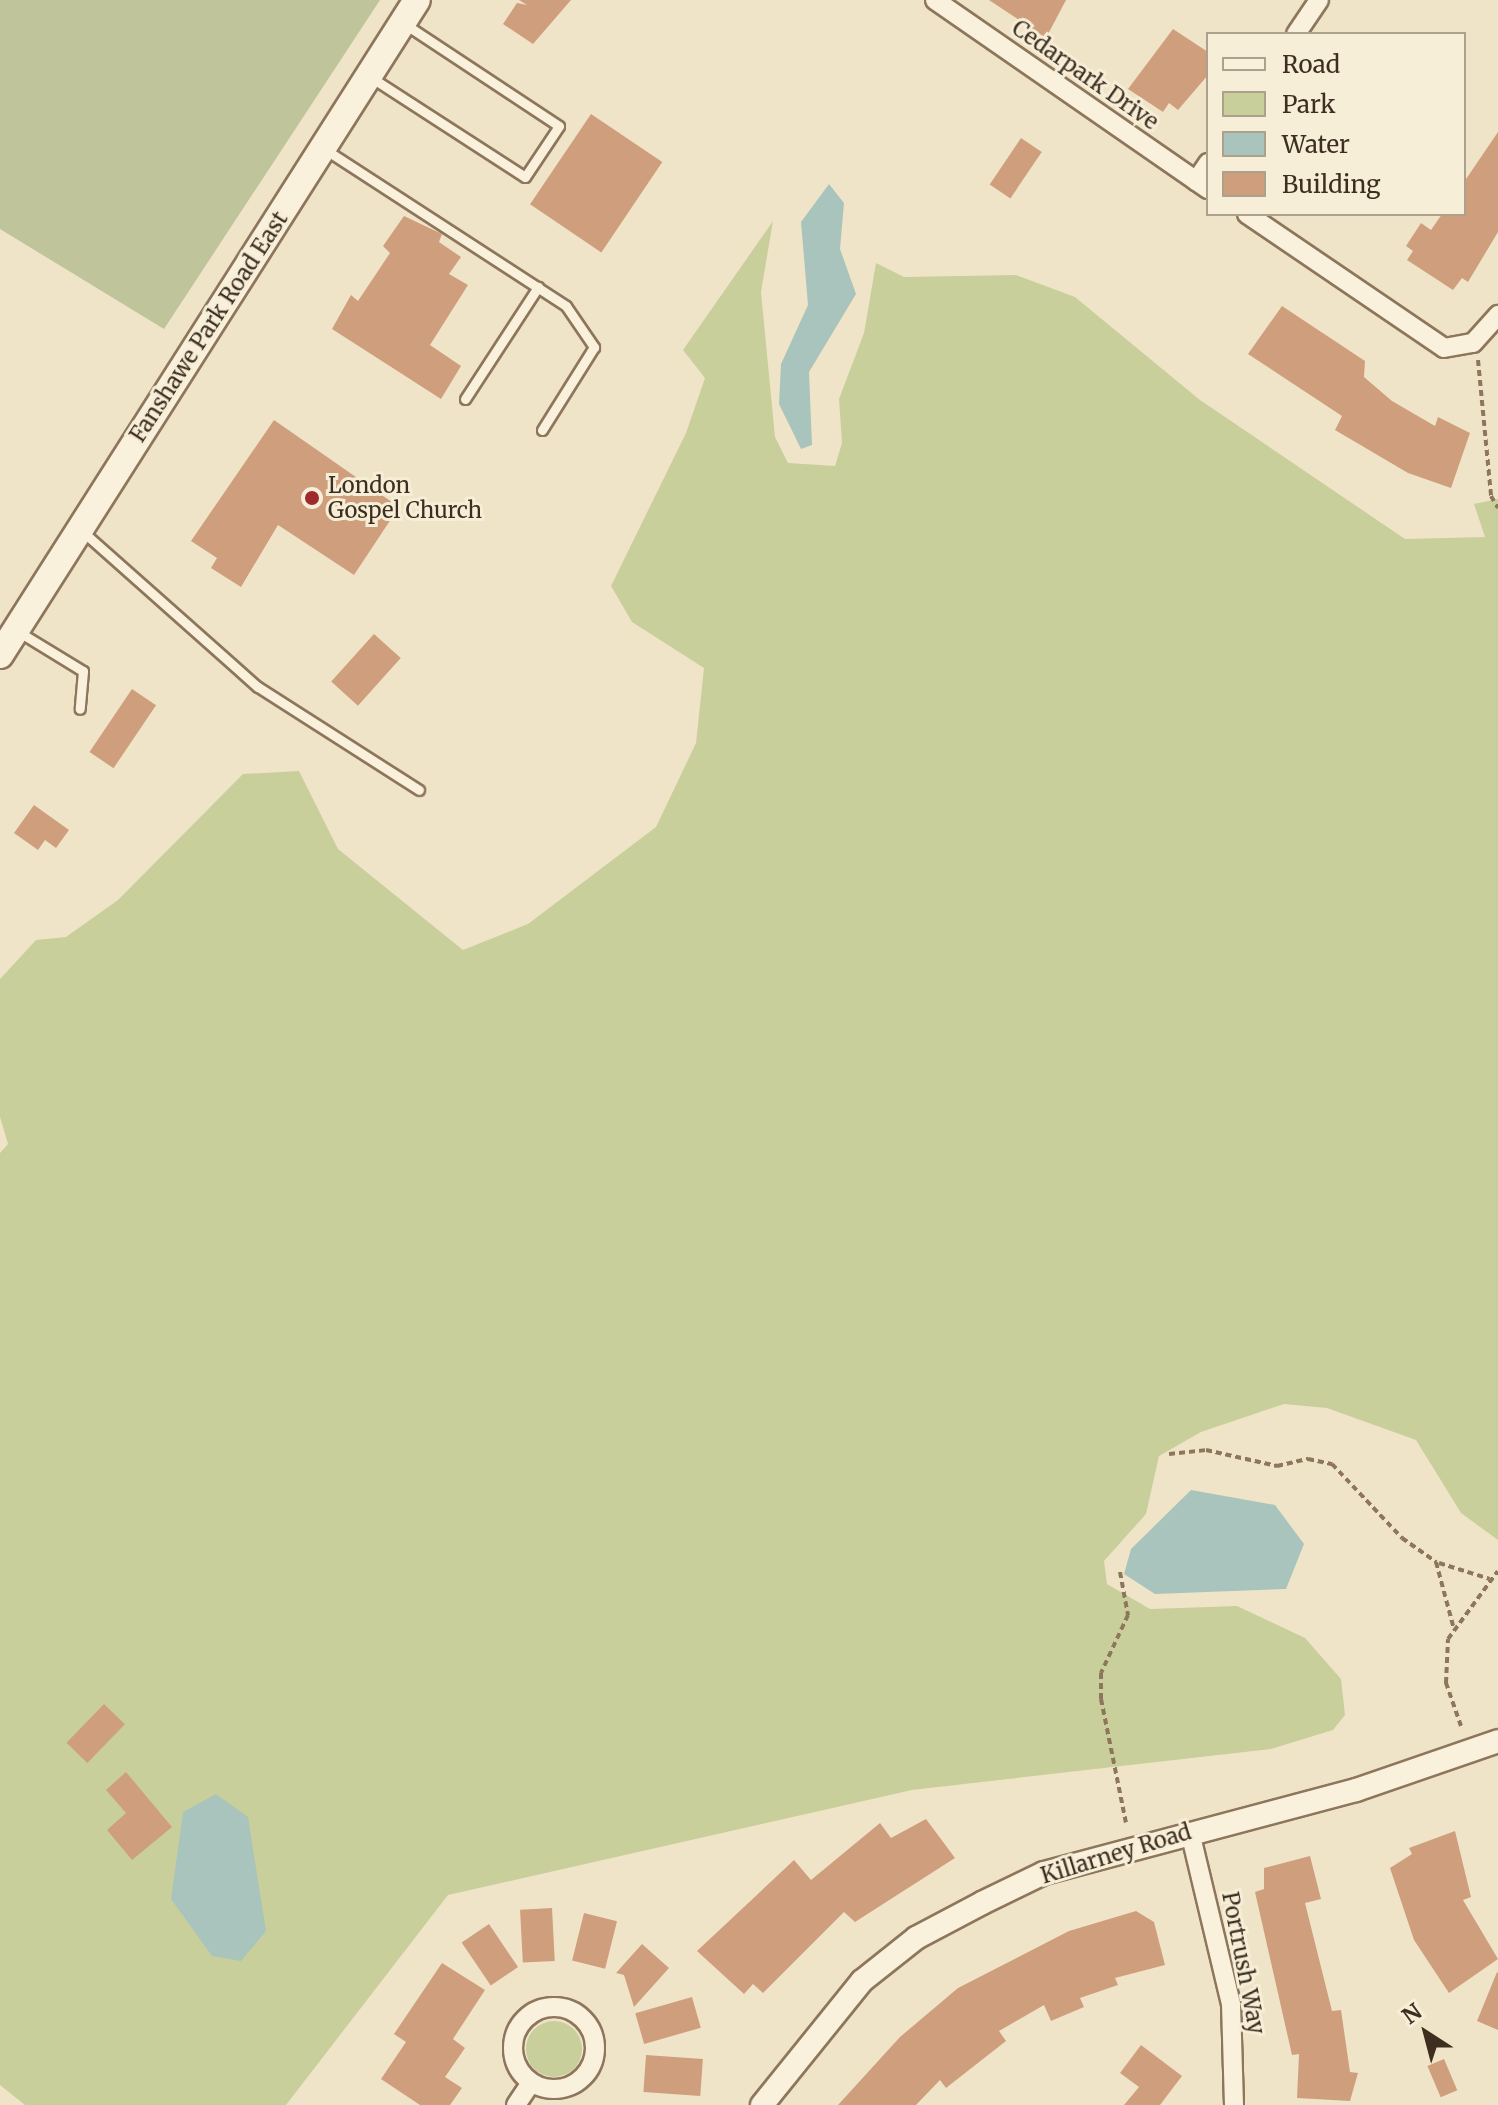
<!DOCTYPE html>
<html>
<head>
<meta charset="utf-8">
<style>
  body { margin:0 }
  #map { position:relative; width:1498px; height:2105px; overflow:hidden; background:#f0e4c8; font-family:Merriweather,serif }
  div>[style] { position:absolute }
  .green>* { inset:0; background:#c9cf9b }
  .round { border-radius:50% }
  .cemetery>* { inset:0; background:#bfc49a }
  .water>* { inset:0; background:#a9c4bc }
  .building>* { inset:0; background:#cf9f7d; transform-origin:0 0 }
  .path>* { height:4px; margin-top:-2px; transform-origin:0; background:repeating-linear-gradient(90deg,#8d765c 0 6px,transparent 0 10px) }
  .roads { filter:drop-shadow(2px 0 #8d765c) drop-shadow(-2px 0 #8d765c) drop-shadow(0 2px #8d765c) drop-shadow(0 -2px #8d765c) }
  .service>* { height:9px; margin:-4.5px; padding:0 4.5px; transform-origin:4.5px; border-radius:4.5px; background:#faf1dc }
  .minor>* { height:18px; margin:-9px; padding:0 9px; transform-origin:9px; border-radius:9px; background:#faf1dc }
  .minor>.ring { margin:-9px; padding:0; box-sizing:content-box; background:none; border:18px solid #faf1dc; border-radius:50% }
  .tertiary>* { height:22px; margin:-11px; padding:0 11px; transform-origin:11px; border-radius:11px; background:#faf1dc }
  .secondary>* { height:26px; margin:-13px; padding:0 13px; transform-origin:13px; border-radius:13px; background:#faf1dc }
  .dots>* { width:22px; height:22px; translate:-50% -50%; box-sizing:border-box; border:4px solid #f7eed8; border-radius:50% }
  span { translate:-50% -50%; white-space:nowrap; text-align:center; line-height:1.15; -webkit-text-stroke:6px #f7eed8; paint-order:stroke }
  .street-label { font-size:22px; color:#3d2e20 }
  .poi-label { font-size:22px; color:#3d2e20 }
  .left { translate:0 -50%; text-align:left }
  .legend { position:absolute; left:1206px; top:32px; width:260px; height:184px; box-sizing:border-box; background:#f7eed8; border:2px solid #ada18e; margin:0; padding:10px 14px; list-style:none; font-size:24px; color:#3d2e20 }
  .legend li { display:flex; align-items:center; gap:16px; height:40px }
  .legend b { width:40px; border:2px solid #ada18e }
  .north { position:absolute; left:1386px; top:1993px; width:80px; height:80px; -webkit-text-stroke:6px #f7eed8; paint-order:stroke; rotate:324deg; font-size:22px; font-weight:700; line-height:32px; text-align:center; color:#3d2e20 }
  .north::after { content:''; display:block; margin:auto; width:28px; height:36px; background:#3d2e20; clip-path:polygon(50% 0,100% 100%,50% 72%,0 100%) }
</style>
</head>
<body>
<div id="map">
  <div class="green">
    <div style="clip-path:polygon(773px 221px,761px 292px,775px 437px,788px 463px,835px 466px,842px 443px,839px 399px,864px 333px,876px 263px,904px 277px,1016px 275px,1075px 297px,1200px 400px,1405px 539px,1485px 537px,1474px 504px,1498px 499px,1498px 1540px,1461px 1513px,1416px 1440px,1327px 1408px,1284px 1404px,1201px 1432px,1159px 1456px,1146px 1514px,1104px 1561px,1107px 1584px,1150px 1609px,1237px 1606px,1305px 1638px,1341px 1679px,1345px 1715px,1333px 1730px,1271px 1749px,912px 1790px,448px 1895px,286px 2105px,25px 2105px,0 2085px,0 1153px,8px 1144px,0 1117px,0 979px,36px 940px,66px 937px,118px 900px,243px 774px,299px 771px,338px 849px,463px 950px,528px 924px,656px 827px,696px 743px,704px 668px,632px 622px,611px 586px,686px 433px,705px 378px,683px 350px)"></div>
    <div class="round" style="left:526px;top:2021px;width:56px;height:56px"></div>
  </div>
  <div class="cemetery">
    <div style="clip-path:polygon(0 0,380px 0,164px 329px,0 229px)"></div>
  </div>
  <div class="water">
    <div style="clip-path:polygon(829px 184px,844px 203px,840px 249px,856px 294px,809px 372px,812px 445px,801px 449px,779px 404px,781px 364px,808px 305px,801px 222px)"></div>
    <div style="clip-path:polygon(1191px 1490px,1275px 1505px,1304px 1544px,1286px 1589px,1155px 1594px,1124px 1574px,1131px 1549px)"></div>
    <div style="clip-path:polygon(216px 1794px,248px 1817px,266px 1931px,241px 1961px,212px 1956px,171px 1899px,183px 1812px)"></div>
  </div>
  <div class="building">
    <div style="clip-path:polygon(519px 0,571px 0,533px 44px,503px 24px,517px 3px,527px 5px)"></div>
    <div style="clip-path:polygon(989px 0,1066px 0,1046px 38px)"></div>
    <div style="clip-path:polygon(1173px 29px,1208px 52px,1208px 75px,1178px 110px,1169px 103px,1163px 112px,1128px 89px)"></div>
    <div style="left:591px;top:114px;width:86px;height:109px;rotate:34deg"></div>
    <div style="clip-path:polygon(1498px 132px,1498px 232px,1468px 282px,1462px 278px,1453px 290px,1407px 260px,1413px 251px,1406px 246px,1421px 223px,1431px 230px,1442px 214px,1464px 214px,1464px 182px)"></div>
    <div style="left:1021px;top:138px;width:25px;height:56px;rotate:34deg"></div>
    <div style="clip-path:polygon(404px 216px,442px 234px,439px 242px,461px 257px,449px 274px,468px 285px,430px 345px,461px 366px,441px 399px,332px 329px,351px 295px,358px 301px,390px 253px,383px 246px)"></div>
    <div style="clip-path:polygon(1282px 306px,1365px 361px,1364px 377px,1392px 401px,1435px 426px,1438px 417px,1470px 433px,1451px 488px,1408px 473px,1335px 430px,1342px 416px,1248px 354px)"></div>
    <div style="clip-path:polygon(274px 420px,399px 507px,354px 575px,278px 525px,241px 587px,211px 568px,217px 558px,191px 541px)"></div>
    <div style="left:374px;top:634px;width:36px;height:64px;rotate:42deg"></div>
    <div style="left:132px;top:689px;width:29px;height:76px;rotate:34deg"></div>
    <div style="clip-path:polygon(34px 805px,69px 830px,56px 848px,45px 840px,38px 850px,14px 833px)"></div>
    <div style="left:104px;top:1704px;width:29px;height:54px;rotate:44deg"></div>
    <div style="clip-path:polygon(126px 1772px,172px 1827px,132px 1860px,107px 1830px,126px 1813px,106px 1790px)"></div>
    <div style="clip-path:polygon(926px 1819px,955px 1858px,855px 1922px,844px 1912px,763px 1993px,753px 1984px,744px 1994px,697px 1951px,794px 1860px,811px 1880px,880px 1823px,891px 1838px)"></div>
    <div style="clip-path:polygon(1455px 1831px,1471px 1897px,1463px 1900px,1498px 1959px,1449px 1993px,1414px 1940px,1390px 1868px,1412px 1854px,1409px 1848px)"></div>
    <div style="clip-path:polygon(1310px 1856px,1321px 1899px,1305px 1903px,1332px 2011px,1341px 2010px,1350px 2072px,1358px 2073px,1350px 2101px,1297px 2098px,1299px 2054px,1292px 2055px,1255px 1892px,1264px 1889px,1264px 1868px)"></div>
    <div style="left:552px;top:1908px;width:53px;height:32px;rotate:87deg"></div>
    <div style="clip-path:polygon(1136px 1911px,1154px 1922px,1165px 1965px,1115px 1978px,1118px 1985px,1080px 1998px,1084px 2007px,1051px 2021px,1044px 2005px,999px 2031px,1006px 2041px,946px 2088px,940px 2080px,916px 2105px,838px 2105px,900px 2037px,958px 1988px,1069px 1931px)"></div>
    <div style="left:584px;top:1913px;width:34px;height:49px;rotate:14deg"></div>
    <div style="left:489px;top:1924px;width:52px;height:33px;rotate:56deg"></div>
    <div style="clip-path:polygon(642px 1944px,669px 1968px,634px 2007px,624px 1975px,616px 1973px)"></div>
    <div style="clip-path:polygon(442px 1963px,485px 1990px,453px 2039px,465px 2048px,445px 2077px,462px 2088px,450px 2105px,420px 2105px,381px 2079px,406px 2042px,394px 2034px)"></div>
    <div style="clip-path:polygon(1497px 1972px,1498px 1973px,1498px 2030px,1477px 2021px)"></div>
    <div style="left:692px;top:1997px;width:32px;height:59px;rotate:74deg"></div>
    <div style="clip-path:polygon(1141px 2045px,1182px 2076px,1160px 2105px,1124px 2105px,1139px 2087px,1120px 2073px)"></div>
    <div style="left:646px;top:2055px;width:57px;height:37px;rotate:4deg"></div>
    <div style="left:1444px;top:2059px;width:34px;height:18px;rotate:67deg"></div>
  </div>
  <div class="path">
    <div style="left:1478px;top:360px;width:137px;rotate:84.5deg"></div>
    <div style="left:1491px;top:496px;width:14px;rotate:60deg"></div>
    <div style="left:1169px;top:1454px;width:37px;rotate:-6deg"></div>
    <div style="left:1206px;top:1450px;width:73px;rotate:12.7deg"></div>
    <div style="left:1277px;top:1466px;width:32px;rotate:-13deg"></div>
    <div style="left:1308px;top:1459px;width:25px;rotate:12deg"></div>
    <div style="left:1332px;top:1464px;width:102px;rotate:46.6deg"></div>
    <div style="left:1402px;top:1538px;width:42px;rotate:35.2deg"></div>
    <div style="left:1436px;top:1562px;width:69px;rotate:75deg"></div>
    <div style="left:1439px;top:1563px;width:53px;rotate:17.4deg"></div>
    <div style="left:1120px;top:1572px;width:44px;rotate:79.5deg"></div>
    <div style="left:1128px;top:1615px;width:64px;rotate:115deg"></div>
    <div style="left:1101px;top:1673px;width:26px;rotate:90deg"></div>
    <div style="left:1101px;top:1699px;width:126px;rotate:78.6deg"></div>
    <div style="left:1461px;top:1726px;width:46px;rotate:-109.2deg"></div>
    <div style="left:1446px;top:1683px;width:44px;rotate:-87.4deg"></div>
    <div style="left:1448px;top:1639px;width:84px;rotate:-53.7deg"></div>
  </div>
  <div class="roads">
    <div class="service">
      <div style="left:372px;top:78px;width:182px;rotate:32.9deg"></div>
      <div style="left:525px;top:177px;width:61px;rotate:-56.3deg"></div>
      <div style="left:559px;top:126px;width:185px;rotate:-146.5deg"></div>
      <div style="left:326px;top:150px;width:286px;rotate:33deg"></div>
      <div style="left:566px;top:306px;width:50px;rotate:55.7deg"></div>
      <div style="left:594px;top:347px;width:98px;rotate:122.1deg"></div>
      <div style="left:465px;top:399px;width:134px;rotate:-56.9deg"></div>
      <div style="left:82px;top:531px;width:235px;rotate:41.6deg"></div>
      <div style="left:258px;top:687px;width:191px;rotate:32.6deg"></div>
      <div style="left:19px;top:632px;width:75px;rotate:31.4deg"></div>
      <div style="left:83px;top:671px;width:38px;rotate:95deg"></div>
    </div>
    <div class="minor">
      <div style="left:935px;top:0;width:332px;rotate:34.7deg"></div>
      <div style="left:1296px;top:34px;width:41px;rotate:-55.9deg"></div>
      <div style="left:1196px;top:181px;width:22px;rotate:-56deg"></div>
      <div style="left:1247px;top:214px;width:238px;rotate:34.2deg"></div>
      <div style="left:1444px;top:348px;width:29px;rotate:-10deg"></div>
      <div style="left:1473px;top:343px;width:38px;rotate:-48deg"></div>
      <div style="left:1190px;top:1832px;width:177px;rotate:76.6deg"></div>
      <div style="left:1231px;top:2004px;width:101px;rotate:88.3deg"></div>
      <div class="ring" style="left:513px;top:2007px;width:64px;height:64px"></div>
      <div style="left:516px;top:2105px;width:27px;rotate:-56deg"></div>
    </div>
    <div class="tertiary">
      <div style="left:762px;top:2105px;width:159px;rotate:-51.1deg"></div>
      <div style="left:862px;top:1981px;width:69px;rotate:-38.5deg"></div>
      <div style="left:916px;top:1938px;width:75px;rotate:-27.9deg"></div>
      <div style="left:982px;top:1903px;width:69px;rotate:-25.8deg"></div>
      <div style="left:1044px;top:1873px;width:323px;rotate:-14.9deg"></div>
      <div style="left:1356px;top:1790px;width:150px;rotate:-19deg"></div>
    </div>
    <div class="secondary">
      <div style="left:0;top:655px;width:776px;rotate:-57.52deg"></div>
    </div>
  </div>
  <div class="dots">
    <div style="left:312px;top:498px;background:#9e2a2b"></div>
  </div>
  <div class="street-label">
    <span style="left:1085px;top:75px;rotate:35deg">Cedarpark Drive</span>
    <span style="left:209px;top:327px;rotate:-57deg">Fanshawe Park Road East</span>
    <span style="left:1116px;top:1854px;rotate:-17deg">Killarney Road</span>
    <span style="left:1243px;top:1963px;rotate:79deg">Portrush Way</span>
  </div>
  <div class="poi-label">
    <span class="left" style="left:328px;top:498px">London<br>Gospel Church</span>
  </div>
  <ul class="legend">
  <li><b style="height:10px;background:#faf1dc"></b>Road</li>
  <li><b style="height:22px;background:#c9cf9b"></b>Park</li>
  <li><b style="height:22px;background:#a9c4bc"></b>Water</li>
  <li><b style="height:22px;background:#cf9f7d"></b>Building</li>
  </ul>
  <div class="north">N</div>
</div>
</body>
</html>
